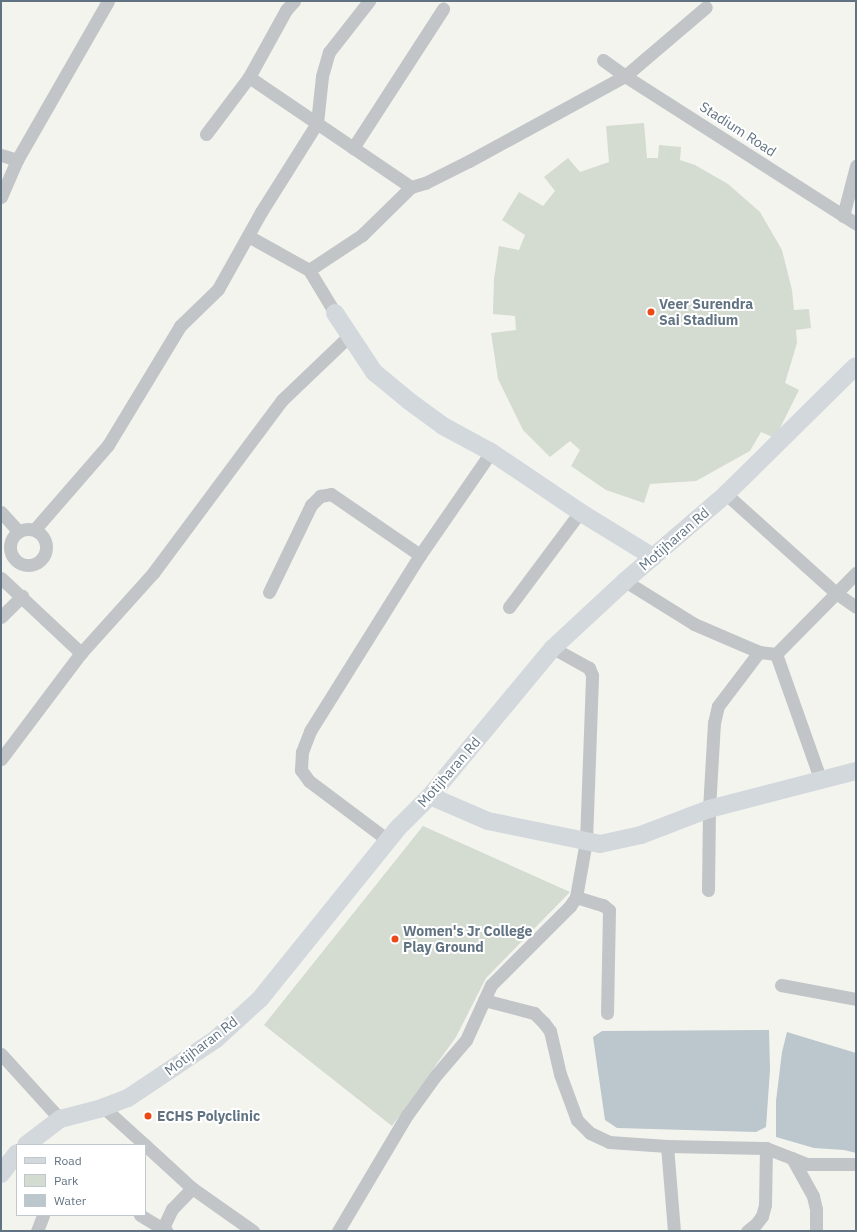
<!DOCTYPE html>
<html>
<head>
<meta charset="utf-8">
<style>
  body { margin:0 }
  #map { position:relative; width:857px; height:1232px; overflow:hidden; background:#f4f4ef; font-family:"IBM Plex Sans",sans-serif }
  div>[style] { position:absolute }
  .green>* { inset:0; background:#d4dbd0 }
  .water>* { inset:0; background:#bbc7cc }
  .street>* { height:13px; margin:-6.5px; padding:0 6.5px; transform-origin:6.5px; border-radius:6.5px; background:#c1c5c8 }
  .street>.ring { margin:-6.5px; padding:0; box-sizing:content-box; background:none; border:13px solid #c1c5c8; border-radius:50% }
  .secondary>* { height:18px; margin:-9px; padding:0 9px; transform-origin:9px; border-radius:9px; background:#d2d8dc }
  .dots>* { width:11px; height:11px; translate:-50% -50%; box-sizing:border-box; border:2px solid #fff; border-radius:50% }
  span { translate:-50% -50%; white-space:nowrap; text-align:center; line-height:1.15; -webkit-text-stroke:4px #fff; paint-order:stroke }
  .street-label { font-size:14px; color:#617382 }
  .poi-label { font-size:14px; color:#617382; font-weight:700 }
  .left { translate:0 -50%; text-align:left }
  .frame { position:absolute; inset:0; border:2px solid #617382; pointer-events:none }
  .legend { position:absolute; left:16px; top:1144px; width:130px; height:72px; box-sizing:border-box; background:#fff; border:1px solid #c0c7cd; margin:0; padding:5px 7px; list-style:none; font-size:12px; color:#617382 }
  .legend li { display:flex; align-items:center; gap:8px; height:20px }
  .legend b { width:20px; border:1px solid #c0c7cd }
</style>
</head>
<body>
<div id="map">
  <div class="green">
    <div style="clip-path:polygon(644px 123px,647px 158px,658px 158px,659px 145px,681px 147px,680px 160px,695px 165px,728px 184px,760px 212px,782px 250px,792px 290px,794px 310px,809px 309px,811px 328px,796px 330px,797px 343px,785px 383px,799px 390px,775px 438px,761px 432px,750px 451px,696px 481px,650px 484px,644px 503px,606px 490px,571px 466px,580px 450px,570px 441px,550px 457px,523px 430px,498px 379px,491px 333px,516px 330px,515px 316px,493px 314px,494px 279px,499px 246px,519px 250px,525px 235px,502px 220px,519px 192px,543px 206px,555px 191px,544px 177px,568px 158px,580px 172px,609px 162px,606px 126px)"></div>
    <div style="clip-path:polygon(423px 826px,570px 892px,486px 978px,456px 1037px,392px 1126px,264px 1025px)"></div>
  </div>
  <div class="water">
    <div style="clip-path:polygon(769px 1030px,770px 1070px,766px 1127px,756px 1132px,617px 1128px,605px 1120px,593px 1037px,602px 1031px)"></div>
    <div style="clip-path:polygon(787px 1032px,856px 1053px,856px 1153px,844px 1150px,814px 1148px,776px 1137px,776px 1101px,782px 1052px)"></div>
  </div>
  <div class="street">
    <div style="left:603px;top:60px;width:27px;rotate:36deg"></div>
    <div style="left:625px;top:76px;width:274px;rotate:32.6deg"></div>
    <div style="left:249px;top:77px;width:196px;rotate:34.2deg"></div>
    <div style="left:206px;top:134px;width:71px;rotate:-53deg"></div>
    <div style="left:249px;top:77px;width:77px;rotate:-61.1deg"></div>
    <div style="left:286px;top:10px;width:12px;rotate:-48deg"></div>
    <div style="left:353px;top:148px;width:166px;rotate:-57.1deg"></div>
    <div style="left:1px;top:155px;width:17px;rotate:17deg"></div>
    <div style="left:1px;top:197px;width:40px;rotate:-66.6deg"></div>
    <div style="left:17px;top:160px;width:183px;rotate:-60.2deg"></div>
    <div style="left:843px;top:216px;width:52px;rotate:-75.4deg"></div>
    <div style="left:248px;top:236px;width:70px;rotate:29.1deg"></div>
    <div style="left:309px;top:270px;width:50px;rotate:58.8deg"></div>
    <div style="left:309px;top:270px;width:64px;rotate:-33.4deg"></div>
    <div style="left:362px;top:235px;width:69px;rotate:-44.4deg"></div>
    <div style="left:411px;top:187px;width:15px;rotate:-16deg"></div>
    <div style="left:425px;top:183px;width:49px;rotate:-26.6deg"></div>
    <div style="left:469px;top:161px;width:178px;rotate:-28.6deg"></div>
    <div style="left:625px;top:76px;width:106px;rotate:-40.4deg"></div>
    <div style="left:726px;top:494px;width:148px;rotate:42deg"></div>
    <div style="left:836px;top:593px;width:24px;rotate:35deg"></div>
    <div style="left:1px;top:512px;width:25px;rotate:48deg"></div>
    <div class="ring" style="left:10px;top:529px;width:23px;height:23px"></div>
    <div style="left:35px;top:529px;width:111px;rotate:-49deg"></div>
    <div style="left:108px;top:445px;width:139px;rotate:-58.8deg"></div>
    <div style="left:180px;top:326px;width:53px;rotate:-44.2deg"></div>
    <div style="left:218px;top:289px;width:88px;rotate:-60.8deg"></div>
    <div style="left:261px;top:212px;width:105px;rotate:-57.8deg"></div>
    <div style="left:317px;top:123px;width:47px;rotate:-83.9deg"></div>
    <div style="left:322px;top:76px;width:25px;rotate:-74deg"></div>
    <div style="left:329px;top:52px;width:65px;rotate:-51.9deg"></div>
    <div style="left:1px;top:578px;width:110px;rotate:43.2deg"></div>
    <div style="left:625px;top:581px;width:81px;rotate:31.9deg"></div>
    <div style="left:694px;top:624px;width:71px;rotate:23.3deg"></div>
    <div style="left:759px;top:652px;width:17px;rotate:7deg"></div>
    <div style="left:776px;top:654px;width:135px;rotate:70.5deg"></div>
    <div style="left:269px;top:592px;width:97px;rotate:-64.2deg"></div>
    <div style="left:311px;top:505px;width:13px;rotate:-45deg"></div>
    <div style="left:320px;top:496px;width:11px;rotate:-10deg"></div>
    <div style="left:331px;top:494px;width:108px;rotate:34.4deg"></div>
    <div style="left:509px;top:607px;width:119px;rotate:-53.2deg"></div>
    <div style="left:1px;top:617px;width:30px;rotate:-45deg"></div>
    <div style="left:776px;top:654px;width:114px;rotate:-45.4deg"></div>
    <div style="left:1px;top:759px;width:133px;rotate:-53deg"></div>
    <div style="left:81px;top:653px;width:108px;rotate:-48deg"></div>
    <div style="left:153px;top:573px;width:216px;rotate:-53.3deg"></div>
    <div style="left:282px;top:400px;width:93px;rotate:-43.7deg"></div>
    <div style="left:389px;top:841px;width:100px;rotate:-143.1deg"></div>
    <div style="left:309px;top:781px;width:14px;rotate:-126deg"></div>
    <div style="left:301px;top:770px;width:18px;rotate:-87deg"></div>
    <div style="left:302px;top:752px;width:22px;rotate:-69deg"></div>
    <div style="left:310px;top:731px;width:208px;rotate:-58deg"></div>
    <div style="left:420px;top:555px;width:125px;rotate:-55.4deg"></div>
    <div style="left:708px;top:890px;width:81px;rotate:-89.3deg"></div>
    <div style="left:709px;top:809px;width:86px;rotate:-86.7deg"></div>
    <div style="left:714px;top:723px;width:17px;rotate:-77deg"></div>
    <div style="left:718px;top:706px;width:68px;rotate:-52.8deg"></div>
    <div style="left:576px;top:897px;width:28px;rotate:17deg"></div>
    <div style="left:603px;top:905px;width:8px;rotate:40deg"></div>
    <div style="left:609px;top:910px;width:103px;rotate:91.1deg"></div>
    <div style="left:781px;top:985px;width:76px;rotate:10.6deg"></div>
    <div style="left:484px;top:1000px;width:52px;rotate:14.6deg"></div>
    <div style="left:534px;top:1013px;width:14px;rotate:45deg"></div>
    <div style="left:544px;top:1023px;width:10px;rotate:53deg"></div>
    <div style="left:550px;top:1031px;width:44px;rotate:76.9deg"></div>
    <div style="left:560px;top:1074px;width:49px;rotate:69.7deg"></div>
    <div style="left:577px;top:1120px;width:18px;rotate:45deg"></div>
    <div style="left:590px;top:1133px;width:21px;rotate:25deg"></div>
    <div style="left:609px;top:1142px;width:58px;rotate:3.9deg"></div>
    <div style="left:667px;top:1146px;width:99px;rotate:1.2deg"></div>
    <div style="left:766px;top:1148px;width:44px;rotate:21.3deg"></div>
    <div style="left:807px;top:1164px;width:49px"></div>
    <div style="left:1px;top:1054px;width:88px;rotate:47.8deg"></div>
    <div style="left:103px;top:1107px;width:57px;rotate:42.1deg"></div>
    <div style="left:145px;top:1145px;width:64px;rotate:42.5deg"></div>
    <div style="left:192px;top:1188px;width:75px;rotate:35.2deg"></div>
    <div style="left:667px;top:1146px;width:85px;rotate:85.3deg"></div>
    <div style="left:792px;top:1158px;width:43px;rotate:61.1deg"></div>
    <div style="left:813px;top:1196px;width:13px;rotate:77deg"></div>
    <div style="left:816px;top:1209px;width:22px;rotate:90deg"></div>
    <div style="left:140px;top:1215px;width:31px;rotate:31deg"></div>
    <div style="left:163px;top:1228px;width:21px;rotate:-65deg"></div>
    <div style="left:172px;top:1209px;width:29px;rotate:-46deg"></div>
    <div style="left:37px;top:1231px;width:17px;rotate:-69deg"></div>
    <div style="left:338px;top:1231px;width:135px;rotate:-59.3deg"></div>
    <div style="left:407px;top:1115px;width:49px;rotate:-54.1deg"></div>
    <div style="left:436px;top:1075px;width:46px;rotate:-49.4deg"></div>
    <div style="left:466px;top:1040px;width:60px;rotate:-65.6deg"></div>
    <div style="left:491px;top:985px;width:112px;rotate:-45deg"></div>
    <div style="left:570px;top:906px;width:11px;rotate:-56deg"></div>
    <div style="left:576px;top:897px;width:57px;rotate:-79.9deg"></div>
    <div style="left:586px;top:841px;width:166px;rotate:-87.9deg"></div>
    <div style="left:592px;top:675px;width:8px;rotate:-113deg"></div>
    <div style="left:589px;top:668px;width:41px;rotate:-150.9deg"></div>
    <div style="left:747px;top:1231px;width:11px;rotate:-38deg"></div>
    <div style="left:756px;top:1224px;width:10px;rotate:-53deg"></div>
    <div style="left:762px;top:1216px;width:11px;rotate:-75deg"></div>
    <div style="left:765px;top:1205px;width:57px;rotate:-89deg"></div>
  </div>
  <div class="secondary">
    <div style="left:335px;top:313px;width:71px;rotate:56.5deg"></div>
    <div style="left:374px;top:372px;width:45px;rotate:39.6deg"></div>
    <div style="left:409px;top:401px;width:42px;rotate:36.3deg"></div>
    <div style="left:443px;top:426px;width:55px;rotate:28.4deg"></div>
    <div style="left:491px;top:452px;width:107px;rotate:34deg"></div>
    <div style="left:580px;top:512px;width:86px;rotate:31.7deg"></div>
    <div style="left:430px;top:796px;width:63px;rotate:23.3deg"></div>
    <div style="left:488px;top:821px;width:114px;rotate:11.6deg"></div>
    <div style="left:600px;top:844px;width:42px;rotate:-12.4deg"></div>
    <div style="left:641px;top:835px;width:73px;rotate:-20.9deg"></div>
    <div style="left:709px;top:809px;width:152px;rotate:-14.5deg"></div>
    <div style="left:26px;top:1145px;width:43px;rotate:-37.4deg"></div>
    <div style="left:60px;top:1119px;width:40px;rotate:-14.4deg"></div>
    <div style="left:99px;top:1109px;width:31px;rotate:-21deg"></div>
    <div style="left:128px;top:1098px;width:106px;rotate:-33.8deg"></div>
    <div style="left:216px;top:1039px;width:59px;rotate:-42.3deg"></div>
    <div style="left:260px;top:999px;width:221px;rotate:-51.1deg"></div>
    <div style="left:399px;top:827px;width:44px;rotate:-45deg"></div>
    <div style="left:430px;top:796px;width:192px;rotate:-50.3deg"></div>
    <div style="left:553px;top:648px;width:98px;rotate:-42.9deg"></div>
    <div style="left:625px;top:581px;width:133px;rotate:-40.7deg"></div>
    <div style="left:726px;top:494px;width:182px;rotate:-44.6deg"></div>
    <div style="left:1px;top:1174px;width:26px;rotate:-53deg"></div>
  </div>
  <div class="dots">
    <div style="left:651px;top:312px;background:#ed4916"></div>
    <div style="left:395px;top:939px;background:#ed4916"></div>
    <div style="left:148px;top:1116px;background:#ed4916"></div>
  </div>
  <div class="street-label">
    <span style="left:738px;top:129px;rotate:33deg">Stadium Road</span>
    <span style="left:674px;top:539px;rotate:-41deg">Motijharan Rd</span>
    <span style="left:449px;top:772px;rotate:-49deg">Motijharan Rd</span>
    <span style="left:201px;top:1046px;rotate:-37deg">Motijharan Rd</span>
  </div>
  <div class="poi-label">
    <span class="left" style="left:659px;top:312px">Veer Surendra<br>Sai Stadium</span>
    <span class="left" style="left:403px;top:939px">Women's Jr College<br>Play Ground</span>
    <span class="left" style="left:157px;top:1116px">ECHS Polyclinic</span>
  </div>
  <div class="frame"></div>
  <ul class="legend">
  <li><b style="height:5px;background:#d2d8dc"></b>Road</li>
  <li><b style="height:11px;background:#d4dbd0"></b>Park</li>
  <li><b style="height:11px;background:#bbc7cc"></b>Water</li>
  </ul>
</div>
</body>
</html>
